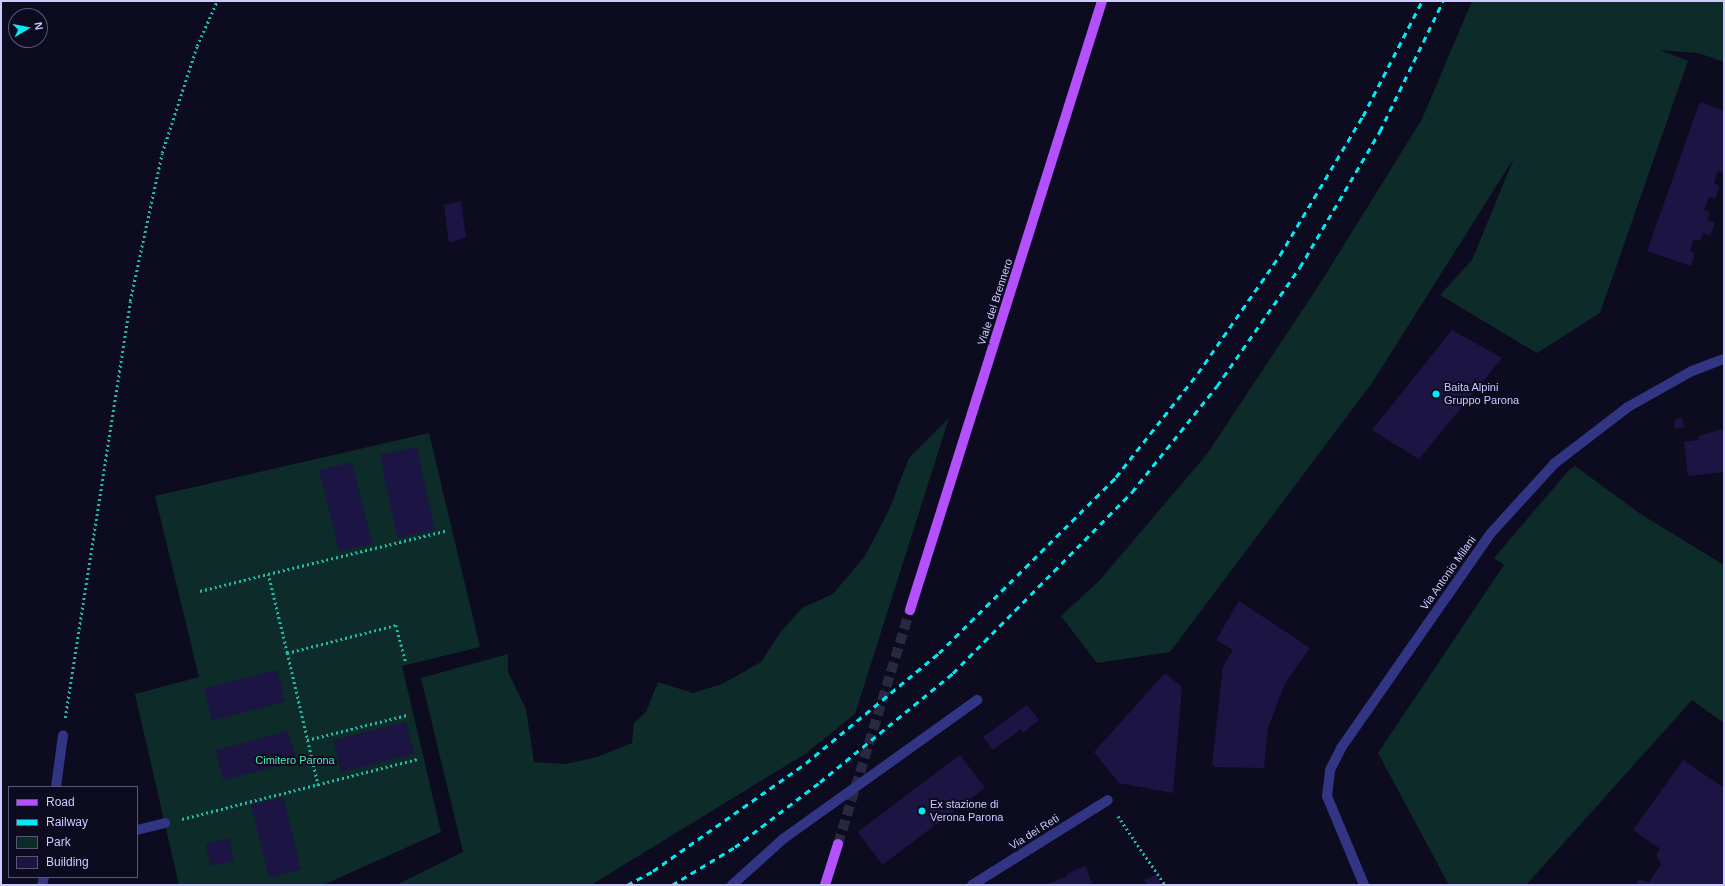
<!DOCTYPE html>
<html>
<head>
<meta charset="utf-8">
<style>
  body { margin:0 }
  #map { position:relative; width:1725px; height:886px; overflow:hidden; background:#0d0b20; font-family:Arial,sans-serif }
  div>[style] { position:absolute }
  .green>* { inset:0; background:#0d2b28 }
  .building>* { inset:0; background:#1c1543; transform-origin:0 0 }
  .primary-tunnel>* { height:10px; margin-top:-5px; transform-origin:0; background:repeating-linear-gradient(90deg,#2a2841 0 10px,transparent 0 15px) }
  .path>* { height:2.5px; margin-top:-1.25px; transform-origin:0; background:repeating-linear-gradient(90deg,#23baa7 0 2px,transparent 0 5px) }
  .service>* { height:10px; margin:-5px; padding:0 5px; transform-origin:5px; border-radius:5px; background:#323484 }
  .minor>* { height:10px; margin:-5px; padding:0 5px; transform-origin:5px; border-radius:5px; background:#323484 }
  .primary>* { height:10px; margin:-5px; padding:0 5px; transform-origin:5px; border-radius:5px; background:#b351ff }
  .rail>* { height:3px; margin-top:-1.5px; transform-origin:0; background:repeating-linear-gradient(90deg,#00ecf5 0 6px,transparent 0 11px) }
  .dots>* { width:11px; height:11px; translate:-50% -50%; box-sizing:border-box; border:2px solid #0d0b20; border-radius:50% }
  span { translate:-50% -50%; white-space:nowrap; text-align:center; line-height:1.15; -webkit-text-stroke:4px #0d0b20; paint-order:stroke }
  .street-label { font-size:11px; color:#cdcaff }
  .poi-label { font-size:11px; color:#cdcaff }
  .left { translate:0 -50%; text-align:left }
  .park-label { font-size:11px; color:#4de9b8 }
  .frame { position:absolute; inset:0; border:2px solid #cdcaff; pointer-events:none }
  .legend { position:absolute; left:8px; top:786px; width:130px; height:92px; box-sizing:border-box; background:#0d0b20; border:1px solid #5a5779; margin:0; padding:5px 7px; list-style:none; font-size:12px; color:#cdcaff }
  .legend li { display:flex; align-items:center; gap:8px; height:20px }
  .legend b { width:20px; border:1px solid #5a5779 }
  .north { position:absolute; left:8px; top:8px; width:40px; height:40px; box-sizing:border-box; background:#0d0b20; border:1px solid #5a5779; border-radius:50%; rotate:80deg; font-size:11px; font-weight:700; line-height:16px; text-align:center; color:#cdcaff }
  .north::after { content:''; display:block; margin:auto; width:14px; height:18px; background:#00ecf5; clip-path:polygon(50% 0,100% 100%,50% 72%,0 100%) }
</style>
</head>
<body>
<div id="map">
  <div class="green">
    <div style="clip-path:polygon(1472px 1px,1724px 1px,1724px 62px,1698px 53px,1660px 50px,1688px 61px,1600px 313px,1537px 353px,1440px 295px,1472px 260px,1514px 158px,1372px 383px,1170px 652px,1097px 663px,1061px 616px,1100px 580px,1207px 454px,1321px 282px,1422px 119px)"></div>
    <div style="clip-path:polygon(949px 418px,855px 714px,805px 754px,591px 885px,396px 885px,463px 852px,421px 678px,508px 654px,508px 672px,526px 709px,534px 762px,565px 764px,597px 757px,632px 743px,634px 723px,646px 712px,658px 682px,693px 693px,722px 684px,761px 662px,780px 633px,802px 608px,833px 594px,865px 556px,889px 510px,909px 458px)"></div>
    <div style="clip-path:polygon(429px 433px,480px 647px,402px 666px,441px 832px,323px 885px,179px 885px,135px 694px,199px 677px,155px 496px)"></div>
    <div style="clip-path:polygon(1575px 466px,1642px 515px,1724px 565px,1724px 723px,1692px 700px,1526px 885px,1449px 885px,1378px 753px,1504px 565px,1494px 558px,1569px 470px)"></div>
  </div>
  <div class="building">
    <div style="clip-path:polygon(1700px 102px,1724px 111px,1724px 174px,1718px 171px,1714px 183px,1720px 186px,1715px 199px,1709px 197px,1704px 210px,1710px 212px,1707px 220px,1715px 223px,1710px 236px,1703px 233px,1700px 241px,1694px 239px,1690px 251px,1695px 253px,1691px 266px,1647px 251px)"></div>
    <div style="clip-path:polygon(461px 201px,466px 237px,449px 243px,444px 205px)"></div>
    <div style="clip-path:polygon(1452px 330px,1502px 358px,1419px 459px,1372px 430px)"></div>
    <div style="clip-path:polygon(1682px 417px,1684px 427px,1675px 429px,1674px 421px)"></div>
    <div style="clip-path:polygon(1723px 429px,1724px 472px,1688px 476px,1684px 442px,1698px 440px,1698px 436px)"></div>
    <div style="left:417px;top:447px;width:85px;height:38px;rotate:78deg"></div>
    <div style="left:352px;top:462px;width:84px;height:34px;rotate:76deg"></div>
    <div style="clip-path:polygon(1239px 601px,1310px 648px,1285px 683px,1268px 728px,1264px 768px,1215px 767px,1212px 764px,1223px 667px,1233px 650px,1216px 640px)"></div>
    <div style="left:277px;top:670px;width:33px;height:75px;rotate:76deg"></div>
    <div style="clip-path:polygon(1165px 673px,1182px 687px,1173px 793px,1119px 783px,1094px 752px)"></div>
    <div style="clip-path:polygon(1027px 705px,1039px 720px,1023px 733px,1021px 729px,993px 750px,983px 737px)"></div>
    <div style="left:406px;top:722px;width:33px;height:75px;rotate:76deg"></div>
    <div style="left:288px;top:731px;width:31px;height:75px;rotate:75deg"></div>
    <div style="left:960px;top:755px;width:41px;height:128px;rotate:53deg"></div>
    <div style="clip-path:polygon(1683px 760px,1724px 788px,1724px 885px,1635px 885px,1639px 879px,1649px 882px,1661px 864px,1656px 855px,1660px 849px,1633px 830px)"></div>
    <div style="left:283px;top:797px;width:75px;height:33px;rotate:76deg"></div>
    <div style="left:229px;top:838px;width:23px;height:24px;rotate:77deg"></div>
    <div style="clip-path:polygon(1085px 866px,1093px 885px,1045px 885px,1067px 876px,1067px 874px)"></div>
    <div style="clip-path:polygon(1156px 875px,1161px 885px,1147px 885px,1144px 880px)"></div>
  </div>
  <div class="primary-tunnel">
    <div style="left:838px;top:844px;width:245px;rotate:-72.9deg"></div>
  </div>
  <div class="path">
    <div style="left:200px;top:591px;width:70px;rotate:-14deg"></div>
    <div style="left:287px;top:653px;width:81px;rotate:-103.5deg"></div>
    <div style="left:268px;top:574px;width:185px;rotate:-13.7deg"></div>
    <div style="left:65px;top:718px;width:422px;rotate:-81.1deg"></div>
    <div style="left:130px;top:301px;width:151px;rotate:-77.8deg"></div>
    <div style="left:162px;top:153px;width:113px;rotate:-71.9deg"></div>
    <div style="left:197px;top:46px;width:49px;rotate:-66deg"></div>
    <div style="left:307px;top:740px;width:103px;rotate:-14deg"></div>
    <div style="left:318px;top:786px;width:137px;rotate:-103.1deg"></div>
    <div style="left:287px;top:653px;width:113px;rotate:-14.4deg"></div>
    <div style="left:396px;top:625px;width:38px;rotate:75deg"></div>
    <div style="left:1118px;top:816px;width:83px;rotate:55.7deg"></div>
    <div style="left:182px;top:819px;width:244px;rotate:-14.3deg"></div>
  </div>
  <div class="service">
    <div style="left:137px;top:830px;width:29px;rotate:-14deg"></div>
    <div style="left:732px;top:885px;width:69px;rotate:-42deg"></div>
    <div style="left:783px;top:839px;width:239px;rotate:-35.6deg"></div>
  </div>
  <div class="minor">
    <div style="left:56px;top:787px;width:52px;rotate:-82.3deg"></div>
    <div style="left:42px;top:885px;width:8px;rotate:-76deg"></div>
    <div style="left:972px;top:885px;width:160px;rotate:-32deg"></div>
    <div style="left:1364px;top:885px;width:96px;rotate:-112.6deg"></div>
    <div style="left:1327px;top:796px;width:26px;rotate:-83deg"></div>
    <div style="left:1330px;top:770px;width:25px;rotate:-63deg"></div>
    <div style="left:1341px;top:748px;width:262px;rotate:-55.1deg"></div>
    <div style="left:1491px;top:533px;width:95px;rotate:-47.6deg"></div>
    <div style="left:1555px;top:463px;width:92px;rotate:-37.5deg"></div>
    <div style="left:1628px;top:407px;width:73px;rotate:-29.4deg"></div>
    <div style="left:1692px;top:371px;width:34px;rotate:-21deg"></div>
  </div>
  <div class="primary">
    <div style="left:910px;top:610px;width:639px;rotate:-72.5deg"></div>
    <div style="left:825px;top:885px;width:43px;rotate:-72.4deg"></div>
  </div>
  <div class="rail">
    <div style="left:627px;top:885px;width:30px;rotate:-28deg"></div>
    <div style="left:653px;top:871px;width:187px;rotate:-35.2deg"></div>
    <div style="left:806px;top:763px;width:173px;rotate:-39.6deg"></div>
    <div style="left:939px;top:653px;width:250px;rotate:-44.8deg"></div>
    <div style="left:1116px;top:477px;width:132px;rotate:-51.7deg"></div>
    <div style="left:1198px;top:373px;width:144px;rotate:-55.2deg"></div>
    <div style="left:1280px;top:255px;width:162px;rotate:-59.2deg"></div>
    <div style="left:1363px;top:116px;width:129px;rotate:-62.8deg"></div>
    <div style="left:672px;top:885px;width:74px;rotate:-31.1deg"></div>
    <div style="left:735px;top:847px;width:107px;rotate:-37.4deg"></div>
    <div style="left:820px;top:782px;width:172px;rotate:-39.3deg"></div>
    <div style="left:953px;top:673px;width:255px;rotate:-45.3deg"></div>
    <div style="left:1132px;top:492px;width:136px;rotate:-51.3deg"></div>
    <div style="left:1217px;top:386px;width:145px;rotate:-55.1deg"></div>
    <div style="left:1300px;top:267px;width:158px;rotate:-59.5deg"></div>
    <div style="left:1380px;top:131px;width:144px;rotate:-64.1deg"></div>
  </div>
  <div class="dots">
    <div style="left:1436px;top:394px;background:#00ecf5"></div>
    <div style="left:922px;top:811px;background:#00ecf5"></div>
  </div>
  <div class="street-label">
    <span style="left:995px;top:302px;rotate:-72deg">Viale del Brennero</span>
    <span style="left:1448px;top:573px;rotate:-55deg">Via Antonio Milani</span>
    <span style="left:1034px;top:832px;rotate:-32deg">Via dei Reti</span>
  </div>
  <div class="poi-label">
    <span class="left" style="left:1444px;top:394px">Baita Alpini<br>Gruppo Parona</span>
    <span class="left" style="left:930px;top:811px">Ex stazione di<br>Verona Parona</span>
  </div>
  <div class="park-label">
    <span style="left:295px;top:760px">Cimitero Parona</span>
  </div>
  <div class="frame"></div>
  <ul class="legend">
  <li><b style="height:5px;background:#b351ff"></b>Road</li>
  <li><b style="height:5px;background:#00ecf5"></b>Railway</li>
  <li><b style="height:11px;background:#0d2b28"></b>Park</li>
  <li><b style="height:11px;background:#1c1543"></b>Building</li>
  </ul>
  <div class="north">N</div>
</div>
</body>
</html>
